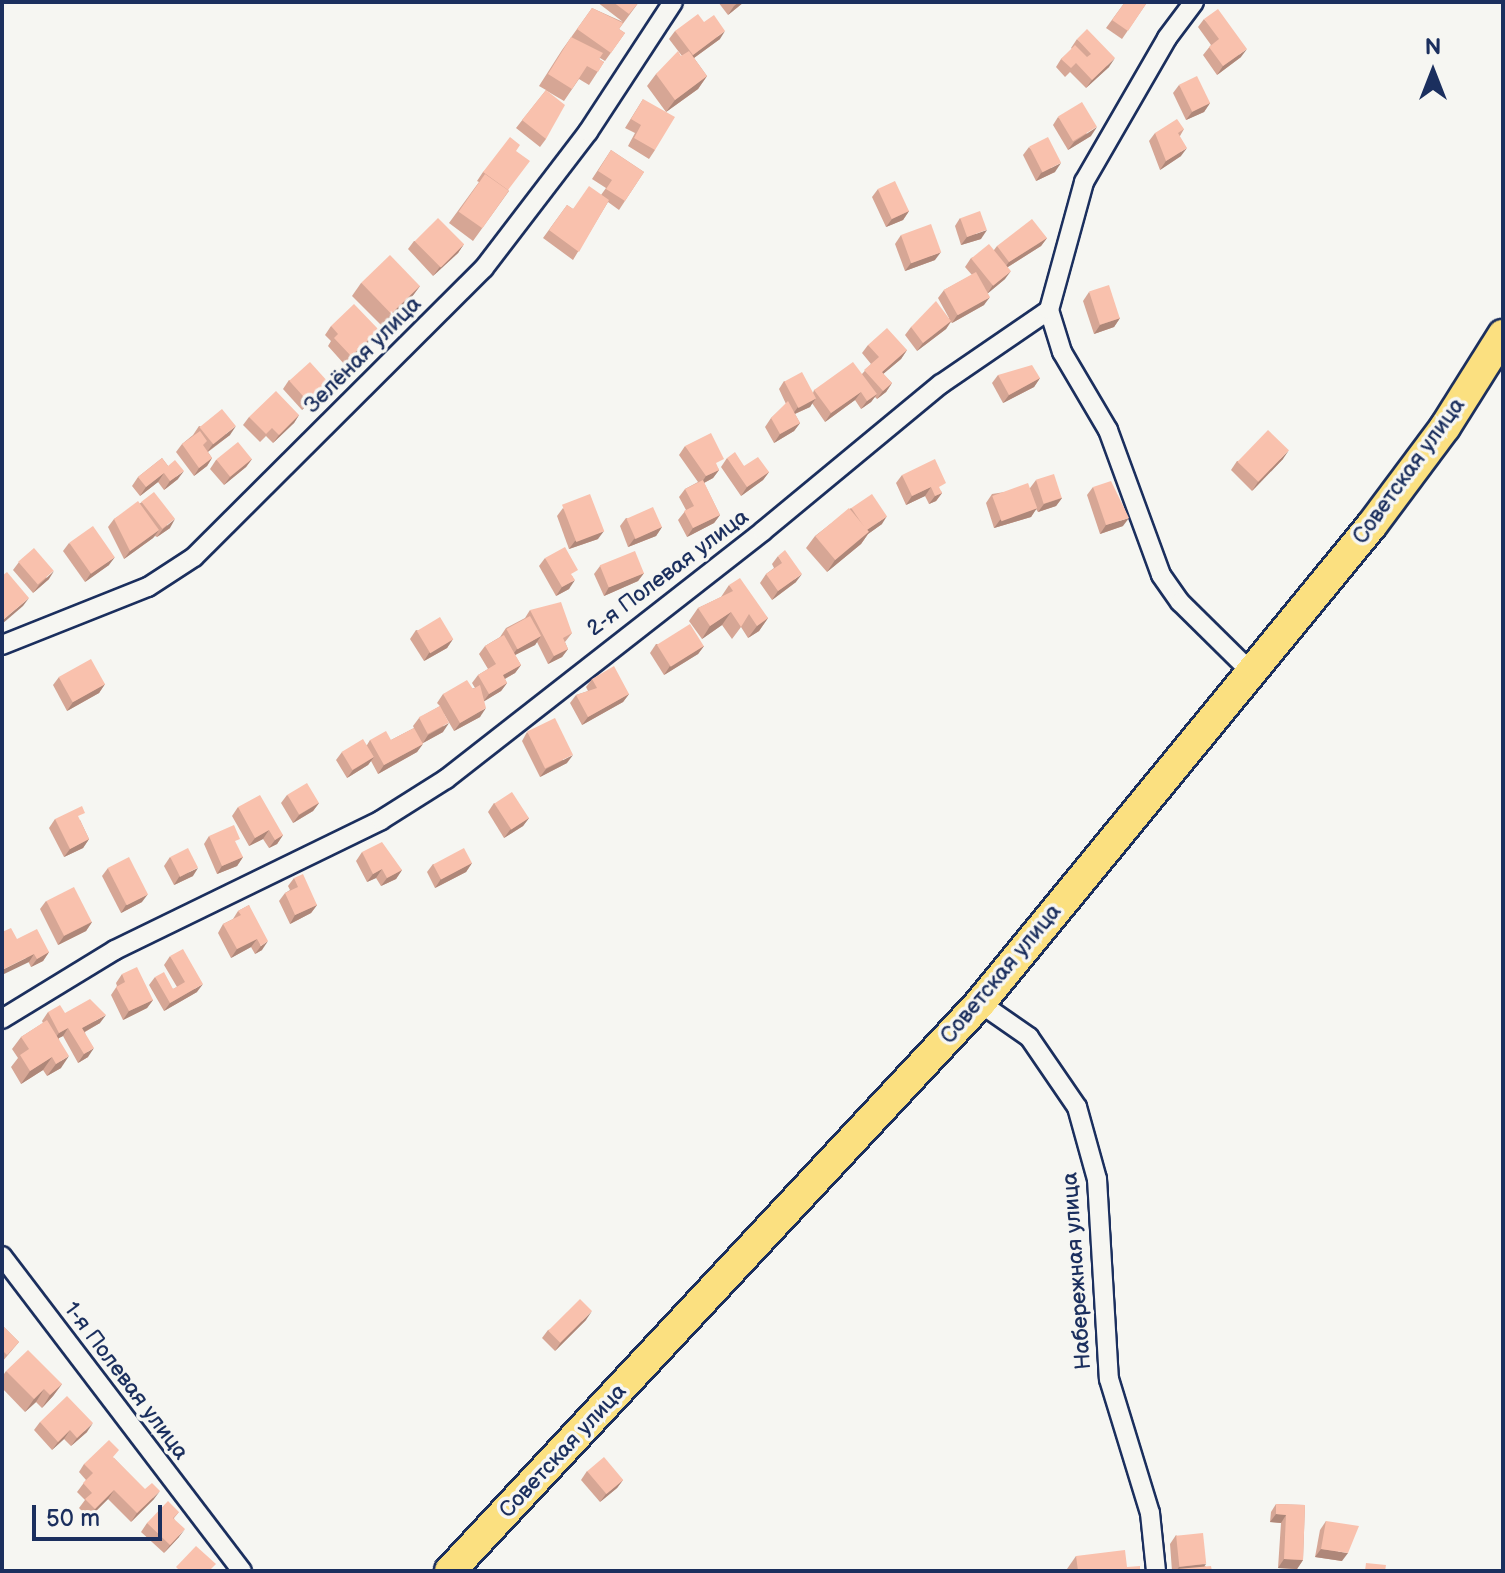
<!DOCTYPE html>
<html>
<head>
<meta charset="utf-8">
<style>
  body { margin:0 }
  #map { position:relative; width:1505px; height:1573px; overflow:hidden; background:#f6f6f2; font-family:"Balsamiq Sans",sans-serif }
  div>[style] { position:absolute }
  .roads { filter:drop-shadow(2px 0 #1b2f5e) drop-shadow(-2px 0 #1b2f5e) drop-shadow(0 2px #1b2f5e) drop-shadow(0 -2px #1b2f5e) }
  .street>* { height:18px; margin:-9px; padding:0 9px; transform-origin:9px; border-radius:9px; background:#f6f6f2 }
  .primary>* { height:30px; margin:-15px; padding:0 15px; transform-origin:15px; border-radius:15px; background:#fbe080 }
  .wall>* { inset:0; background:#d6a695 }
  .shaded-wall>* { inset:0; background:#ae8779 }
  .building>* { inset:0; background:#f9c1ad; transform-origin:0 0 }
  span { translate:-50% -50%; white-space:nowrap; text-align:center; line-height:1.15; -webkit-text-stroke:7px #f6f6f2; paint-order:stroke }
  .street-label { font-size:22px; color:#1b2f5e }
  .frame { position:absolute; inset:0; border:4px solid #1b2f5e; pointer-events:none }
  .north { position:absolute; left:1393px; top:32px; width:80px; height:80px; -webkit-text-stroke:6px #f6f6f2; paint-order:stroke; rotate:0deg; font-size:22px; font-weight:700; line-height:32px; text-align:center; color:#1b2f5e }
  .north::after { content:''; display:block; margin:auto; width:28px; height:36px; background:#1b2f5e; clip-path:polygon(50% 0,100% 100%,50% 72%,0 100%) }
  .scale { position:absolute; left:32px; top:1505px; width:130px; height:36px; box-sizing:border-box; border:4px solid #1b2f5e; border-top:0; padding-left:10px; font-size:24px; line-height:28px; white-space:nowrap; color:#1b2f5e; -webkit-text-stroke:6px #f6f6f2; paint-order:stroke }
</style>
</head>
<body>
<div id="map">
  <div class="roads">
    <div class="street">
      <div style="left:1049px;top:310px;width:44px;rotate:72.8deg"></div>
      <div style="left:1062px;top:352px;width:91px;rotate:59.5deg"></div>
      <div style="left:1108px;top:430px;width:154px;rotate:69.9deg"></div>
      <div style="left:1161px;top:575px;width:33px;rotate:55deg"></div>
      <div style="left:1180px;top:602px;width:97px;rotate:44.6deg"></div>
      <div style="left:2px;top:645px;width:157px;rotate:-21.7deg"></div>
      <div style="left:148px;top:587px;width:55px;rotate:-33.1deg"></div>
      <div style="left:194px;top:557px;width:409px;rotate:-44.9deg"></div>
      <div style="left:484px;top:268px;width:171px;rotate:-52.6deg"></div>
      <div style="left:588px;top:132px;width:155px;rotate:-56.8deg"></div>
      <div style="left:980px;top:1003px;width:60px;rotate:34.8deg"></div>
      <div style="left:1029px;top:1037px;width:85px;rotate:55.6deg"></div>
      <div style="left:1077px;top:1107px;width:75px;rotate:74.5deg"></div>
      <div style="left:1097px;top:1179px;width:200px;rotate:86.6deg"></div>
      <div style="left:1109px;top:1379px;width:140px;rotate:73deg"></div>
      <div style="left:1150px;top:1513px;width:58px;rotate:84.1deg"></div>
      <div style="left:2px;top:1019px;width:132px;rotate:-31.4deg"></div>
      <div style="left:115px;top:950px;width:296px;rotate:-26deg"></div>
      <div style="left:381px;top:820px;width:77px;rotate:-32.2deg"></div>
      <div style="left:446px;top:779px;width:402px;rotate:-38deg"></div>
      <div style="left:763px;top:531px;width:231px;rotate:-39.6deg"></div>
      <div style="left:941px;top:384px;width:131px;rotate:-34.4deg"></div>
      <div style="left:1049px;top:310px;width:133px;rotate:-74.7deg"></div>
      <div style="left:1084px;top:182px;width:166px;rotate:-60deg"></div>
      <div style="left:1167px;top:38px;width:45px;rotate:-53.1deg"></div>
      <div style="left:2px;top:1256px;width:396px;rotate:52.7deg"></div>
    </div>
    <div class="primary">
      <div style="left:450px;top:1571px;width:777px;rotate:-46.98deg"></div>
      <div style="left:980px;top:1003px;width:618px;rotate:-50.65deg"></div>
      <div style="left:1372px;top:525px;width:122px;rotate:-53.3deg"></div>
      <div style="left:1445px;top:427px;width:109px;rotate:-57.8deg"></div>
    </div>
  </div>
  <div class="wall">
    <div style="clip-path:polygon(597px 2px,639px 2px,619px 29px,625px 33px,605px 61px,600px 58px,599px 59px,604px 62px,589px 85px,579px 79px,564px 101px,547px 91px,546px 139px,540px 147px,516px 128px,546px 90px,539px 86px,562px 50px,592px 8px,623px 22px)"></div>
    <div style="clip-path:polygon(718px 2px,744px 2px,728px 15px)"></div>
    <div style="clip-path:polygon(1125px 2px,1146px 4px,1122px 39px,1106px 28px)"></div>
    <div style="clip-path:polygon(1204px 19px,1241px 57px,1217px 75px,1203px 55px,1211px 45px,1198px 27px)"></div>
    <div style="clip-path:polygon(704px 22px,720px 39px,694px 58px,707px 76px,698px 89px,666px 112px,647px 86px,656px 74px,682px 56px,669px 39px,675px 31px)"></div>
    <div style="clip-path:polygon(1077px 39px,1109px 67px,1086px 88px,1070px 72px,1065px 77px,1056px 67px,1061px 59px,1072px 49px,1071px 48px)"></div>
    <div style="clip-path:polygon(1179px 85px,1210px 103px,1204px 112px,1186px 120px,1173px 93px)"></div>
    <div style="clip-path:polygon(643px 99px,655px 150px,649px 159px,628px 146px,635px 133px,625px 128px)"></div>
    <div style="clip-path:polygon(1058px 117px,1091px 136px,1068px 150px,1053px 125px)"></div>
    <div style="clip-path:polygon(1184px 129px,1180px 136px,1181px 156px,1160px 170px,1149px 141px,1155px 133px)"></div>
    <div style="clip-path:polygon(1029px 147px,1055px 172px,1036px 181px,1023px 155px)"></div>
    <div style="clip-path:polygon(611px 150px,644px 172px,619px 210px,608px 202px,573px 260px,543px 238px,567px 205px,573px 209px,601px 195px,606px 188px,592px 179px)"></div>
    <div style="clip-path:polygon(516px 151px,508px 190px,509px 191px,473px 241px,449px 223px,479px 182px,477px 181px,483px 172px)"></div>
    <div style="clip-path:polygon(878px 189px,909px 211px,903px 220px,886px 227px,872px 197px)"></div>
    <div style="clip-path:polygon(960px 218px,981px 239px,961px 245px,955px 226px)"></div>
    <div style="clip-path:polygon(901px 235px,935px 260px,905px 271px,895px 244px)"></div>
    <div style="clip-path:polygon(1047px 238px,1041px 246px,1008px 267px,1005px 279px,988px 293px,984px 305px,952px 323px,951px 322px,946px 329px,917px 351px,905px 335px,911px 327px,949px 318px,938px 298px,944px 290px,972px 275px,965px 267px,971px 258px,994px 250px,997px 246px)"></div>
    <div style="clip-path:polygon(414px 241px,464px 244px,458px 253px,433px 276px,408px 249px)"></div>
    <div style="clip-path:polygon(361px 283px,420px 286px,411px 298px,382px 326px,352px 296px)"></div>
    <div style="clip-path:polygon(1089px 292px,1120px 318px,1114px 327px,1094px 334px,1083px 301px)"></div>
    <div style="clip-path:polygon(331px 326px,379px 330px,373px 338px,345px 365px,328px 346px,331px 341px,325px 335px)"></div>
    <div style="clip-path:polygon(868px 345px,907px 350px,901px 359px,883px 374px,892px 383px,886px 392px,877px 399px,875px 397px,871px 402px,861px 409px,855px 400px,825px 422px,812px 403px,810px 407px,795px 414px,800px 423px,794px 431px,774px 443px,765px 427px,771px 418px,786px 404px,779px 389px,784px 381px,813px 393px,814px 390px,862px 374px,871px 364px,862px 353px)"></div>
    <div style="clip-path:polygon(998px 375px,1040px 378px,1034px 387px,1003px 403px,992px 383px)"></div>
    <div style="clip-path:polygon(289px 380px,323px 391px,302px 410px,283px 389px)"></div>
    <div style="clip-path:polygon(299px 415px,294px 423px,273px 443px,266px 436px,260px 442px,243px 425px,249px 417px)"></div>
    <div style="clip-path:polygon(199px 426px,230px 435px,208px 452px,212px 458px,207px 466px,194px 476px,176px 452px,182px 444px,193px 435px)"></div>
    <div style="clip-path:polygon(685px 446px,718px 468px,719px 470px,713px 478px,704px 483px,720px 515px,714px 523px,687px 537px,678px 520px,686px 510px,679px 497px,685px 489px,698px 482px,679px 455px)"></div>
    <div style="clip-path:polygon(162px 458px,178px 479px,164px 490px,158px 482px,140px 496px,132px 486px,138px 477px)"></div>
    <div style="clip-path:polygon(727px 458px,744px 466px,769px 472px,763px 480px,741px 496px,721px 467px)"></div>
    <div style="clip-path:polygon(252px 459px,246px 467px,224px 485px,210px 469px,216px 460px)"></div>
    <div style="clip-path:polygon(1283px 459px,1252px 491px,1231px 470px,1237px 461px)"></div>
    <div style="clip-path:polygon(902px 475px,941px 491px,942px 493px,936px 501px,929px 504px,925px 496px,906px 505px,896px 483px)"></div>
    <div style="clip-path:polygon(1036px 480px,1062px 498px,1056px 506px,1038px 512px,1036px 509px,1031px 517px,994px 528px,986px 503px,992px 494px,1030px 488px)"></div>
    <div style="clip-path:polygon(1093px 487px,1123px 526px,1100px 534px,1087px 495px)"></div>
    <div style="clip-path:polygon(142px 502px,170px 528px,157px 537px,155px 536px,153px 538px,124px 559px,108px 527px,114px 519px)"></div>
    <div style="clip-path:polygon(563px 508px,598px 539px,569px 549px,557px 516px)"></div>
    <div style="clip-path:polygon(851px 508px,882px 524px,868px 534px,861px 544px,827px 572px,806px 548px,815px 536px)"></div>
    <div style="clip-path:polygon(626px 518px,662px 527px,656px 536px,628px 547px,620px 526px)"></div>
    <div style="clip-path:polygon(69px 543px,109px 565px,85px 582px,63px 551px)"></div>
    <div style="clip-path:polygon(778px 556px,796px 582px,772px 600px,760px 583px,766px 574px,774px 568px,772px 564px)"></div>
    <div style="clip-path:polygon(545px 558px,573px 577px,569px 589px,556px 596px,539px 566px)"></div>
    <div style="clip-path:polygon(19px 562px,49px 579px,33px 593px,13px 570px)"></div>
    <div style="clip-path:polygon(600px 566px,644px 573px,638px 581px,604px 596px,594px 574px)"></div>
    <div style="clip-path:polygon(729px 585px,768px 618px,759px 631px,748px 638px,741px 627px,732px 639px,722px 625px,702px 639px,689px 621px,698px 608px,721px 597px)"></div>
    <div style="clip-path:polygon(530px 610px,572px 633px,565px 642px,568px 649px,562px 657px,548px 664px,537px 642px,535px 645px,515px 655px,521px 665px,515px 673px,505px 679px,507px 683px,501px 691px,484px 701px,480px 717px,454px 731px,444px 714px,443px 732px,423px 743px,417px 752px,378px 774px,371px 761px,368px 765px,347px 778px,336px 760px,342px 752px,367px 745px,370px 740px,391px 740px,414px 728px,413px 726px,419px 718px,440px 706px,437px 703px,443px 694px,475px 688px,472px 683px,478px 675px,488px 669px,479px 654px,485px 646px,500px 637px,506px 628px,525px 618px)"></div>
    <div style="clip-path:polygon(416px 630px,453px 639px,447px 648px,424px 661px,410px 639px)"></div>
    <div style="clip-path:polygon(656px 644px,704px 646px,698px 654px,664px 675px,650px 653px)"></div>
    <div style="clip-path:polygon(59px 677px,105px 684px,99px 693px,67px 711px,53px 685px)"></div>
    <div style="clip-path:polygon(592px 679px,629px 694px,623px 702px,582px 725px,570px 703px,576px 695px,588px 691px,586px 687px)"></div>
    <div style="clip-path:polygon(527px 732px,567px 763px,540px 777px,522px 741px)"></div>
    <div style="clip-path:polygon(287px 795px,319px 803px,313px 811px,293px 823px,281px 803px)"></div>
    <div style="clip-path:polygon(494px 803px,529px 818px,523px 826px,504px 838px,488px 812px)"></div>
    <div style="clip-path:polygon(238px 807px,283px 835px,277px 844px,269px 848px,263px 839px,249px 846px,232px 816px)"></div>
    <div style="clip-path:polygon(55px 819px,80px 820px,89px 839px,83px 848px,64px 857px,49px 828px)"></div>
    <div style="clip-path:polygon(209px 836px,243px 857px,237px 866px,217px 874px,204px 844px)"></div>
    <div style="clip-path:polygon(362px 852px,402px 870px,396px 879px,381px 886px,376px 878px,367px 882px,356px 861px)"></div>
    <div style="clip-path:polygon(170px 857px,193px 876px,174px 885px,164px 866px)"></div>
    <div style="clip-path:polygon(472px 863px,466px 872px,435px 888px,427px 872px,433px 864px)"></div>
    <div style="clip-path:polygon(108px 868px,142px 902px,121px 913px,102px 876px)"></div>
    <div style="clip-path:polygon(294px 878px,317px 905px,311px 913px,290px 924px,279px 901px,285px 893px,290px 890px,288px 886px)"></div>
    <div style="clip-path:polygon(46px 901px,92px 922px,86px 931px,58px 945px,40px 909px)"></div>
    <div style="clip-path:polygon(249px 905px,262px 950px,255px 954px,251px 947px,231px 958px,218px 933px,223px 924px,233px 919px,238px 911px)"></div>
    <div style="clip-path:polygon(17px 939px,49px 952px,43px 961px,31px 967px)"></div>
    <div style="clip-path:polygon(170px 956px,197px 992px,164px 1011px,149px 985px,155px 977px,173px 989px,177px 987px,164px 965px)"></div>
    <div style="clip-path:polygon(122px 974px,153px 1000px,147px 1008px,123px 1020px,111px 995px,117px 986px,116px 983px)"></div>
    <div style="clip-path:polygon(48px 1012px,65px 1013px,100px 1023px,85px 1032px,88px 1057px,78px 1063px,63px 1036px,59px 1038px,61px 1068px,47px 1076px,43px 1070px,21px 1084px,11px 1067px,18px 1058px,12px 1049px,21px 1037px,43px 1023px,42px 1021px)"></div>
    <div style="clip-path:polygon(586px 1320px,555px 1351px,542px 1338px,548px 1330px)"></div>
    <div style="clip-path:polygon(2px 1325px,19px 1342px,2px 1362px)"></div>
    <div style="clip-path:polygon(6px 1371px,62px 1384px,53px 1396px,42px 1408px,36px 1402px,25px 1412px,2px 1388px,2px 1377px)"></div>
    <div style="clip-path:polygon(40px 1422px,87px 1432px,71px 1446px,64px 1439px,52px 1450px,34px 1430px)"></div>
    <div style="clip-path:polygon(114px 1458px,154px 1499px,131px 1522px,108px 1499px,89px 1518px,79px 1508px,85px 1500px,77px 1492px,86px 1480px,79px 1472px,84px 1464px)"></div>
    <div style="clip-path:polygon(587px 1471px,623px 1480px,617px 1488px,600px 1502px,581px 1480px)"></div>
    <div style="clip-path:polygon(1276px 1504px,1305px 1505px,1303px 1560px,1297px 1569px,1278px 1568px,1281px 1523px,1270px 1522px,1271px 1512px)"></div>
    <div style="clip-path:polygon(179px 1512px,174px 1518px,179px 1537px,164px 1553px,141px 1532px,147px 1523px)"></div>
    <div style="clip-path:polygon(1326px 1521px,1342px 1561px,1315px 1557px,1320px 1530px)"></div>
    <div style="clip-path:polygon(1176px 1535px,1205px 1566px,1212px 1571px,1172px 1571px,1170px 1544px)"></div>
    <div style="clip-path:polygon(1076px 1556px,1127px 1567px,1140px 1571px,1068px 1571px,1067px 1569px)"></div>
  </div>
  <div class="shaded-wall">
    <div style="clip-path:polygon(739px 2px,744px 2px,728px 15px,734px 6px)"></div>
    <div style="clip-path:polygon(725px 31px,720px 39px,687px 63px,693px 55px)"></div>
    <div style="clip-path:polygon(1247px 49px,1241px 57px,1217px 75px,1223px 66px)"></div>
    <div style="clip-path:polygon(1115px 58px,1109px 67px,1086px 88px,1092px 80px)"></div>
    <div style="clip-path:polygon(707px 76px,698px 89px,666px 112px,675px 100px)"></div>
    <div style="clip-path:polygon(1210px 103px,1204px 112px,1186px 120px,1192px 112px)"></div>
    <div style="clip-path:polygon(1097px 127px,1091px 136px,1068px 150px,1074px 142px)"></div>
    <div style="clip-path:polygon(1187px 148px,1181px 156px,1160px 170px,1166px 161px)"></div>
    <div style="clip-path:polygon(1061px 163px,1055px 172px,1036px 181px,1041px 173px)"></div>
    <div style="clip-path:polygon(909px 211px,903px 220px,886px 227px,892px 219px)"></div>
    <div style="clip-path:polygon(987px 230px,981px 239px,961px 245px,967px 237px)"></div>
    <div style="clip-path:polygon(1047px 238px,1041px 246px,1003px 270px,1009px 262px)"></div>
    <div style="clip-path:polygon(464px 244px,458px 253px,433px 276px,439px 268px)"></div>
    <div style="clip-path:polygon(941px 252px,935px 260px,905px 271px,911px 263px)"></div>
    <div style="clip-path:polygon(1011px 271px,1005px 279px,987px 294px,993px 285px)"></div>
    <div style="clip-path:polygon(420px 286px,411px 298px,382px 326px,391px 314px)"></div>
    <div style="clip-path:polygon(990px 297px,984px 305px,952px 323px,958px 314px)"></div>
    <div style="clip-path:polygon(1120px 318px,1114px 327px,1094px 334px,1100px 325px)"></div>
    <div style="clip-path:polygon(951px 321px,946px 329px,917px 351px,923px 343px)"></div>
    <div style="clip-path:polygon(379px 330px,373px 338px,345px 365px,351px 356px)"></div>
    <div style="clip-path:polygon(907px 350px,901px 359px,876px 380px,882px 372px)"></div>
    <div style="clip-path:polygon(1040px 378px,1034px 387px,1003px 403px,1009px 395px)"></div>
    <div style="clip-path:polygon(329px 383px,323px 391px,302px 410px,308px 401px)"></div>
    <div style="clip-path:polygon(892px 383px,886px 392px,877px 399px,883px 391px)"></div>
    <div style="clip-path:polygon(861px 392px,855px 400px,825px 422px,831px 413px)"></div>
    <div style="clip-path:polygon(877px 394px,871px 402px,861px 409px,867px 401px)"></div>
    <div style="clip-path:polygon(816px 398px,810px 407px,792px 415px,798px 407px)"></div>
    <div style="clip-path:polygon(299px 415px,294px 423px,273px 443px,279px 435px)"></div>
    <div style="clip-path:polygon(800px 423px,794px 431px,774px 443px,780px 434px)"></div>
    <div style="clip-path:polygon(236px 426px,230px 435px,207px 452px,213px 444px)"></div>
    <div style="clip-path:polygon(1289px 450px,1283px 459px,1252px 491px,1258px 482px)"></div>
    <div style="clip-path:polygon(212px 458px,207px 466px,194px 476px,199px 468px)"></div>
    <div style="clip-path:polygon(252px 459px,246px 467px,224px 485px,230px 477px)"></div>
    <div style="clip-path:polygon(719px 470px,713px 478px,700px 485px,706px 476px)"></div>
    <div style="clip-path:polygon(184px 471px,178px 479px,164px 490px,170px 481px)"></div>
    <div style="clip-path:polygon(769px 472px,763px 480px,741px 496px,747px 487px)"></div>
    <div style="clip-path:polygon(164px 473px,158px 482px,140px 496px,146px 487px)"></div>
    <div style="clip-path:polygon(931px 487px,925px 496px,906px 505px,912px 496px)"></div>
    <div style="clip-path:polygon(942px 493px,936px 501px,929px 504px,935px 496px)"></div>
    <div style="clip-path:polygon(1062px 498px,1056px 506px,1038px 512px,1044px 504px)"></div>
    <div style="clip-path:polygon(1037px 508px,1031px 517px,994px 528px,1000px 520px)"></div>
    <div style="clip-path:polygon(720px 515px,714px 523px,687px 537px,693px 528px)"></div>
    <div style="clip-path:polygon(887px 516px,882px 524px,868px 534px,861px 544px,827px 572px,835px 560px,867px 530px)"></div>
    <div style="clip-path:polygon(1129px 518px,1123px 526px,1100px 534px,1106px 525px)"></div>
    <div style="clip-path:polygon(175px 519px,170px 528px,157px 537px,163px 529px)"></div>
    <div style="clip-path:polygon(662px 527px,656px 536px,628px 547px,634px 539px)"></div>
    <div style="clip-path:polygon(159px 530px,153px 538px,124px 559px,130px 551px)"></div>
    <div style="clip-path:polygon(604px 531px,598px 539px,569px 549px,575px 541px)"></div>
    <div style="clip-path:polygon(115px 557px,109px 565px,85px 582px,91px 573px)"></div>
    <div style="clip-path:polygon(54px 571px,49px 579px,33px 593px,39px 585px)"></div>
    <div style="clip-path:polygon(644px 573px,638px 581px,604px 596px,609px 587px)"></div>
    <div style="clip-path:polygon(802px 574px,796px 582px,772px 600px,778px 591px)"></div>
    <div style="clip-path:polygon(575px 580px,569px 589px,556px 596px,562px 587px)"></div>
    <div style="clip-path:polygon(29px 598px,23px 606px,2px 624px,4px 619px)"></div>
    <div style="clip-path:polygon(731px 612px,722px 625px,702px 639px,710px 626px)"></div>
    <div style="clip-path:polygon(768px 618px,759px 631px,748px 638px,757px 626px)"></div>
    <div style="clip-path:polygon(541px 636px,535px 645px,511px 657px,517px 649px)"></div>
    <div style="clip-path:polygon(453px 639px,447px 648px,424px 661px,429px 653px)"></div>
    <div style="clip-path:polygon(704px 646px,698px 654px,664px 675px,670px 666px)"></div>
    <div style="clip-path:polygon(568px 649px,562px 657px,548px 664px,554px 656px)"></div>
    <div style="clip-path:polygon(521px 665px,515px 673px,497px 683px,503px 675px)"></div>
    <div style="clip-path:polygon(507px 683px,501px 691px,483px 702px,489px 694px)"></div>
    <div style="clip-path:polygon(105px 684px,99px 693px,67px 711px,73px 702px)"></div>
    <div style="clip-path:polygon(629px 694px,623px 702px,582px 725px,588px 717px)"></div>
    <div style="clip-path:polygon(486px 708px,480px 717px,454px 731px,460px 723px)"></div>
    <div style="clip-path:polygon(449px 723px,443px 732px,423px 743px,428px 735px)"></div>
    <div style="clip-path:polygon(423px 744px,417px 752px,378px 774px,384px 765px)"></div>
    <div style="clip-path:polygon(573px 755px,567px 763px,540px 777px,546px 769px)"></div>
    <div style="clip-path:polygon(374px 757px,368px 765px,347px 778px,353px 770px)"></div>
    <div style="clip-path:polygon(319px 803px,313px 811px,293px 823px,299px 815px)"></div>
    <div style="clip-path:polygon(529px 818px,523px 826px,504px 838px,510px 830px)"></div>
    <div style="clip-path:polygon(269px 830px,263px 839px,249px 846px,255px 838px)"></div>
    <div style="clip-path:polygon(283px 835px,277px 844px,269px 848px,275px 840px)"></div>
    <div style="clip-path:polygon(89px 839px,83px 848px,64px 857px,70px 849px)"></div>
    <div style="clip-path:polygon(243px 857px,237px 866px,217px 874px,222px 866px)"></div>
    <div style="clip-path:polygon(472px 863px,466px 872px,435px 888px,441px 879px)"></div>
    <div style="clip-path:polygon(198px 868px,193px 876px,174px 885px,179px 877px)"></div>
    <div style="clip-path:polygon(382px 869px,376px 878px,367px 882px,373px 874px)"></div>
    <div style="clip-path:polygon(402px 870px,396px 879px,381px 886px,387px 878px)"></div>
    <div style="clip-path:polygon(148px 894px,142px 902px,121px 913px,126px 905px)"></div>
    <div style="clip-path:polygon(317px 905px,311px 913px,290px 924px,295px 915px)"></div>
    <div style="clip-path:polygon(92px 922px,86px 931px,58px 945px,64px 936px)"></div>
    <div style="clip-path:polygon(257px 939px,251px 947px,231px 958px,237px 949px)"></div>
    <div style="clip-path:polygon(268px 941px,262px 950px,255px 954px,261px 946px)"></div>
    <div style="clip-path:polygon(49px 952px,43px 961px,31px 967px,37px 959px)"></div>
    <div style="clip-path:polygon(34px 954px,29px 962px,2px 975px,2px 970px)"></div>
    <div style="clip-path:polygon(203px 984px,197px 992px,164px 1011px,170px 1003px)"></div>
    <div style="clip-path:polygon(153px 1000px,147px 1008px,123px 1020px,129px 1011px)"></div>
    <div style="clip-path:polygon(106px 1015px,100px 1023px,77px 1036px,82px 1028px)"></div>
    <div style="clip-path:polygon(68px 1028px,63px 1036px,53px 1041px,59px 1033px)"></div>
    <div style="clip-path:polygon(94px 1048px,88px 1057px,78px 1063px,84px 1054px)"></div>
    <div style="clip-path:polygon(69px 1056px,61px 1068px,47px 1076px,56px 1064px)"></div>
    <div style="clip-path:polygon(52px 1057px,43px 1070px,21px 1084px,30px 1071px)"></div>
    <div style="clip-path:polygon(592px 1311px,586px 1320px,555px 1351px,561px 1342px)"></div>
    <div style="clip-path:polygon(62px 1384px,53px 1396px,42px 1408px,50px 1395px)"></div>
    <div style="clip-path:polygon(44px 1389px,36px 1402px,25px 1412px,34px 1399px)"></div>
    <div style="clip-path:polygon(93px 1423px,87px 1432px,71px 1446px,77px 1438px)"></div>
    <div style="clip-path:polygon(70px 1430px,64px 1439px,52px 1450px,58px 1442px)"></div>
    <div style="clip-path:polygon(623px 1480px,617px 1488px,600px 1502px,606px 1494px)"></div>
    <div style="clip-path:polygon(114px 1490px,108px 1499px,89px 1518px,95px 1509px)"></div>
    <div style="clip-path:polygon(160px 1491px,154px 1499px,131px 1522px,137px 1513px)"></div>
    <div style="clip-path:polygon(1276px 1514px,1286px 1515px,1281px 1523px,1270px 1522px)"></div>
    <div style="clip-path:polygon(185px 1529px,179px 1537px,164px 1553px,170px 1545px)"></div>
    <div style="clip-path:polygon(1321px 1549px,1348px 1553px,1342px 1561px,1315px 1557px)"></div>
    <div style="clip-path:polygon(1284px 1559px,1303px 1560px,1297px 1569px,1278px 1568px)"></div>
    <div style="clip-path:polygon(1206px 1564px,1201px 1571px,1177px 1569px,1176px 1571px,1179px 1567px)"></div>
  </div>
  <div class="building">
    <div style="clip-path:polygon(613px 2px,639px 2px,629px 14px)"></div>
    <div style="clip-path:polygon(1125px 2px,1142px 2px,1146px 4px,1128px 31px,1112px 20px)"></div>
    <div style="clip-path:polygon(592px 8px,623px 23px,619px 29px,625px 33px,611px 53px,577px 29px)"></div>
    <div style="clip-path:polygon(1218px 9px,1247px 49px,1223px 66px,1209px 47px,1219px 39px,1204px 19px)"></div>
    <div style="clip-path:polygon(698px 14px,704px 22px,714px 15px,725px 31px,693px 55px,675px 31px)"></div>
    <div style="clip-path:polygon(1087px 29px,1115px 58px,1092px 80px,1076px 63px,1071px 68px,1061px 59px,1075px 45px,1087px 57px,1091px 54px,1077px 39px)"></div>
    <div style="clip-path:polygon(571px 37px,603px 53px,599px 59px,604px 62px,598px 72px,587px 66px,572px 89px,548px 74px)"></div>
    <div style="clip-path:polygon(678px 51px,681px 56px,689px 51px,707px 76px,675px 100px,656px 74px)"></div>
    <div style="left:1197px;top:76px;width:30px;height:20px;rotate:64deg"></div>
    <div style="clip-path:polygon(546px 90px,565px 105px,546px 139px,522px 120px)"></div>
    <div style="clip-path:polygon(643px 99px,675px 117px,655px 150px,634px 138px,641px 125px,631px 119px)"></div>
    <div style="left:1082px;top:102px;width:29px;height:28px;rotate:59deg"></div>
    <div style="clip-path:polygon(1177px 119px,1184px 129px,1178px 133px,1187px 148px,1166px 161px,1155px 133px)"></div>
    <div style="clip-path:polygon(510px 137px,520px 145px,516px 151px,530px 161px,508px 190px,483px 172px)"></div>
    <div style="left:1048px;top:137px;width:29px;height:21px;rotate:63deg"></div>
    <div style="clip-path:polygon(611px 150px,644px 172px,625px 201px,606px 189px,612px 180px,598px 171px)"></div>
    <div style="left:485px;top:174px;width:29px;height:46px;rotate:35deg"></div>
    <div style="left:895px;top:181px;width:33px;height:19px;rotate:65deg"></div>
    <div style="clip-path:polygon(589px 186px,609px 200px,579px 252px,549px 230px,567px 205px,573px 209px)"></div>
    <div style="left:980px;top:211px;width:20px;height:21px;rotate:70deg"></div>
    <div style="left:438px;top:218px;width:37px;height:33px;rotate:45deg"></div>
    <div style="clip-path:polygon(1032px 219px,1047px 238px,1009px 262px,997px 246px)"></div>
    <div style="left:931px;top:224px;width:30px;height:32px;rotate:70deg"></div>
    <div style="left:989px;top:244px;width:35px;height:23px;rotate:51deg"></div>
    <div style="left:390px;top:255px;width:43px;height:40px;rotate:46deg"></div>
    <div style="left:976px;top:272px;width:29px;height:37px;rotate:61deg"></div>
    <div style="left:1109px;top:285px;width:35px;height:21px;rotate:72deg"></div>
    <div style="clip-path:polygon(936px 301px,951px 321px,923px 343px,911px 327px)"></div>
    <div style="clip-path:polygon(354px 304px,379px 330px,351px 356px,334px 338px,338px 334px,331px 326px)"></div>
    <div style="clip-path:polygon(887px 328px,907px 350px,882px 372px,892px 383px,883px 391px,864px 370px,879px 357px,868px 345px)"></div>
    <div style="left:310px;top:362px;width:28px;height:28px;rotate:48deg"></div>
    <div style="clip-path:polygon(853px 362px,877px 394px,867px 401px,861px 392px,831px 413px,814px 390px)"></div>
    <div style="clip-path:polygon(1032px 365px,1040px 378px,1009px 395px,998px 375px)"></div>
    <div style="left:802px;top:372px;width:30px;height:20px;rotate:62deg"></div>
    <div style="clip-path:polygon(276px 391px,299px 415px,279px 435px,272px 428px,266px 434px,249px 417px)"></div>
    <div style="clip-path:polygon(788px 401px,800px 423px,780px 434px,771px 418px)"></div>
    <div style="left:222px;top:409px;width:22px;height:29px;rotate:51deg"></div>
    <div style="left:1268px;top:430px;width:29px;height:44px;rotate:44deg"></div>
    <div style="clip-path:polygon(200px 431px,207px 441px,203px 445px,212px 458px,199px 468px,182px 444px)"></div>
    <div style="clip-path:polygon(711px 433px,724px 459px,716px 463px,719px 470px,706px 476px,685px 446px)"></div>
    <div style="left:238px;top:442px;width:22px;height:28px;rotate:51deg"></div>
    <div style="clip-path:polygon(735px 452px,744px 466px,758px 457px,769px 472px,747px 487px,727px 458px)"></div>
    <div style="clip-path:polygon(162px 458px,168px 466px,175px 460px,184px 471px,170px 481px,164px 473px,146px 487px,138px 477px)"></div>
    <div style="clip-path:polygon(935px 459px,946px 483px,939px 487px,942px 493px,935px 496px,931px 487px,912px 496px,902px 475px)"></div>
    <div style="left:1054px;top:474px;width:25px;height:19px;rotate:72deg"></div>
    <div style="clip-path:polygon(703px 480px,720px 515px,693px 528px,684px 511px,694px 506px,685px 489px)"></div>
    <div style="clip-path:polygon(1111px 481px,1129px 518px,1106px 525px,1093px 487px)"></div>
    <div style="left:1028px;top:483px;width:27px;height:38px;rotate:70deg"></div>
    <div style="left:154px;top:492px;width:34px;height:16px;rotate:52deg"></div>
    <div style="left:590px;top:494px;width:40px;height:30px;rotate:69deg"></div>
    <div style="left:872px;top:494px;width:27px;height:25px;rotate:56deg"></div>
    <div style="clip-path:polygon(138px 501px,159px 530px,130px 551px,114px 519px)"></div>
    <div style="left:653px;top:507px;width:22px;height:29px;rotate:66deg"></div>
    <div style="left:849px;top:508px;width:31px;height:44px;rotate:50deg"></div>
    <div style="left:93px;top:526px;width:38px;height:29px;rotate:55deg"></div>
    <div style="clip-path:polygon(565px 547px,578px 570px,571px 574px,575px 580px,562px 587px,545px 558px)"></div>
    <div style="left:34px;top:548px;width:30px;height:21px;rotate:49deg"></div>
    <div style="clip-path:polygon(785px 550px,802px 574px,778px 591px,766px 574px,782px 563px,778px 556px)"></div>
    <div style="left:635px;top:551px;width:24px;height:38px;rotate:68deg"></div>
    <div style="clip-path:polygon(7px 572px,29px 598px,4px 619px,2px 616px,2px 576px)"></div>
    <div style="clip-path:polygon(740px 578px,768px 618px,757px 626px,749px 614px,741px 627px,731px 612px,710px 626px,698px 608px,733px 591px,729px 585px)"></div>
    <div style="clip-path:polygon(561px 602px,572px 633px,563px 638px,568px 649px,554px 656px,530px 610px)"></div>
    <div style="left:530px;top:616px;width:23px;height:27px;rotate:61deg"></div>
    <div style="left:440px;top:617px;width:26px;height:27px;rotate:59deg"></div>
    <div style="left:690px;top:624px;width:26px;height:39px;rotate:58deg"></div>
    <div style="clip-path:polygon(504px 635px,521px 665px,503px 675px,507px 683px,489px 694px,478px 675px,496px 664px,485px 646px)"></div>
    <div style="left:91px;top:659px;width:29px;height:37px;rotate:61deg"></div>
    <div style="clip-path:polygon(614px 666px,629px 694px,588px 717px,576px 695px,597px 688px,592px 679px)"></div>
    <div style="clip-path:polygon(467px 680px,473px 689px,480px 685px,486px 708px,460px 723px,443px 694px)"></div>
    <div style="left:440px;top:706px;width:19px;height:24px;rotate:62deg"></div>
    <div style="left:555px;top:718px;width:41px;height:31px;rotate:64deg"></div>
    <div style="clip-path:polygon(414px 728px,423px 744px,384px 765px,370px 740px,386px 731px,391px 740px)"></div>
    <div style="left:363px;top:739px;width:21px;height:25px;rotate:59deg"></div>
    <div style="left:307px;top:783px;width:23px;height:23px;rotate:59deg"></div>
    <div style="left:512px;top:792px;width:31px;height:21px;rotate:57deg"></div>
    <div style="clip-path:polygon(260px 795px,283px 835px,275px 840px,269px 830px,255px 838px,238px 807px)"></div>
    <div style="clip-path:polygon(82px 806px,85px 813px,78px 816px,89px 839px,70px 849px,55px 819px)"></div>
    <div style="clip-path:polygon(234px 825px,240px 839px,235px 841px,243px 857px,222px 866px,209px 836px)"></div>
    <div style="clip-path:polygon(382px 842px,402px 870px,387px 878px,382px 869px,373px 874px,362px 852px)"></div>
    <div style="left:188px;top:848px;width:22px;height:20px;rotate:63deg"></div>
    <div style="left:464px;top:848px;width:17px;height:35px;rotate:62deg"></div>
    <div style="left:129px;top:857px;width:42px;height:24px;rotate:63deg"></div>
    <div style="clip-path:polygon(303px 874px,317px 905px,295px 915px,285px 893px,298px 887px,294px 878px)"></div>
    <div style="left:74px;top:887px;width:39px;height:31px;rotate:63deg"></div>
    <div style="clip-path:polygon(249px 905px,268px 941px,261px 946px,257px 939px,237px 949px,223px 924px,241px 915px,238px 911px)"></div>
    <div style="clip-path:polygon(11px 928px,17px 939px,37px 929px,49px 952px,37px 959px,34px 954px,2px 970px,2px 932px)"></div>
    <div style="clip-path:polygon(183px 949px,203px 984px,170px 1003px,155px 977px,164px 972px,173px 989px,185px 982px,170px 956px)"></div>
    <div style="clip-path:polygon(137px 967px,153px 1000px,129px 1011px,116px 987px,125px 982px,122px 974px)"></div>
    <div style="clip-path:polygon(90px 999px,106px 1015px,82px 1028px,94px 1048px,84px 1054px,68px 1028px,59px 1033px,48px 1012px,60px 1005px,65px 1013px)"></div>
    <div style="clip-path:polygon(47px 1020px,69px 1056px,56px 1064px,52px 1057px,30px 1071px,20px 1055px,29px 1049px,21px 1037px)"></div>
    <div style="left:580px;top:1299px;width:17px;height:45px;rotate:45deg"></div>
    <div style="clip-path:polygon(2px 1325px,19px 1342px,7px 1355px,2px 1350px)"></div>
    <div style="clip-path:polygon(28px 1350px,62px 1384px,50px 1395px,44px 1389px,34px 1399px,6px 1371px)"></div>
    <div style="clip-path:polygon(67px 1396px,93px 1423px,77px 1438px,70px 1430px,58px 1442px,40px 1422px)"></div>
    <div style="clip-path:polygon(109px 1440px,119px 1450px,113px 1457px,145px 1489px,152px 1483px,160px 1491px,137px 1513px,114px 1490px,95px 1509px,85px 1499px,92px 1493px,83px 1483px,93px 1473px,84px 1464px)"></div>
    <div style="left:604px;top:1457px;width:30px;height:22px;rotate:50deg"></div>
    <div style="clip-path:polygon(168px 1501px,179px 1512px,173px 1518px,185px 1529px,170px 1545px,147px 1523px)"></div>
    <div style="clip-path:polygon(1276px 1504px,1305px 1505px,1303px 1560px,1284px 1559px,1286px 1515px,1276px 1514px)"></div>
    <div style="clip-path:polygon(1326px 1521px,1359px 1526px,1348px 1553px,1321px 1549px)"></div>
    <div style="left:1203px;top:1533px;width:31px;height:27px;rotate:84deg"></div>
    <div style="clip-path:polygon(196px 1546px,216px 1564px,209px 1571px,180px 1571px,176px 1567px)"></div>
    <div style="clip-path:polygon(1125px 1550px,1127px 1567px,1140px 1566px,1140px 1571px,1078px 1571px,1076px 1556px)"></div>
    <div style="clip-path:polygon(1366px 1563px,1386px 1565px,1385px 1571px,1365px 1571px)"></div>
    <div style="clip-path:polygon(1211px 1566px,1212px 1571px,1177px 1571px,1177px 1569px)"></div>
  </div>
  <div class="street-label">
    <span style="left:363px;top:355px;rotate:-45deg">Зелёная улица</span>
    <span style="left:1409px;top:471px;rotate:-54deg">Советская улица</span>
    <span style="left:668px;top:573px;rotate:-37deg">2-я Полевая улица</span>
    <span style="left:1001px;top:974px;rotate:-50deg">Советская улица</span>
    <span style="left:1077px;top:1271px;rotate:-94deg">Набережная улица</span>
    <span style="left:126px;top:1381px;rotate:53deg">1-я Полевая улица</span>
    <span style="left:563px;top:1451px;rotate:-47deg">Советская улица</span>
  </div>
  <div class="frame"></div>
  <div class="north">N</div>
  <div class="scale">50 m</div>
</div>
</body>
</html>
